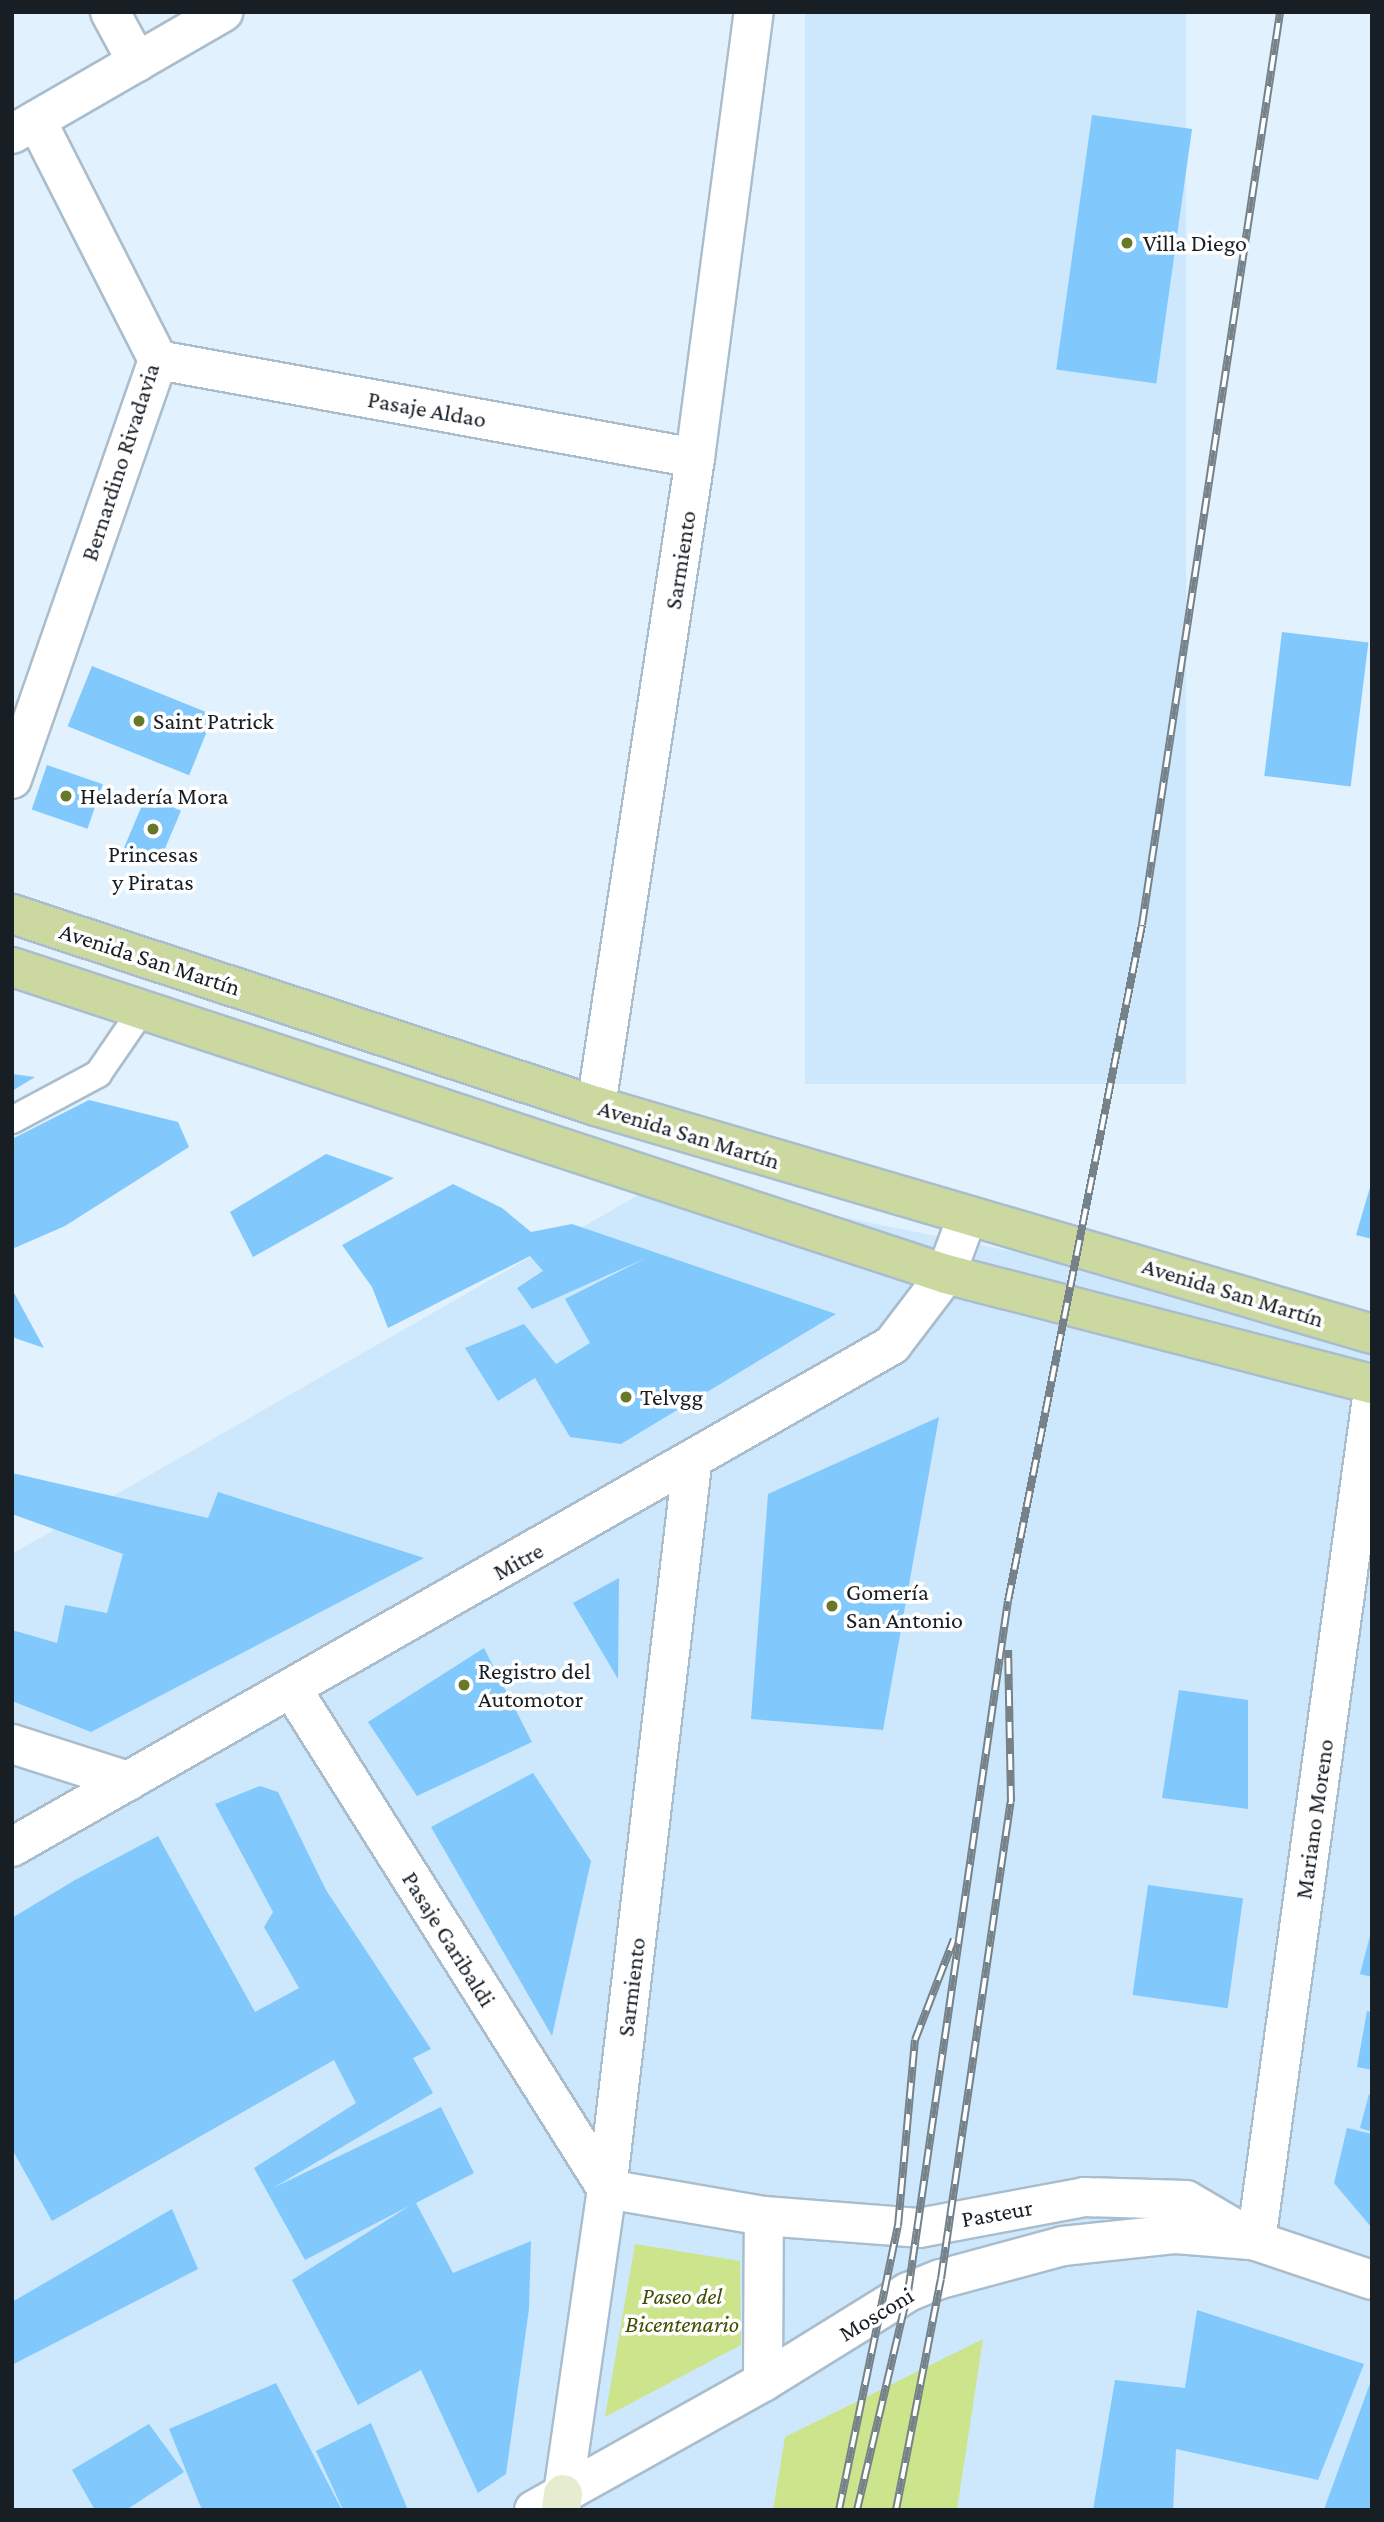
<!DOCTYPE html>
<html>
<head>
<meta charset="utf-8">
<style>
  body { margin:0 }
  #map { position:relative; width:1384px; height:2522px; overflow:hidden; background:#e1f1fd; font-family:"Crimson Pro",serif }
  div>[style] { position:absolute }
  .built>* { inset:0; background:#cde8fd; transform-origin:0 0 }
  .green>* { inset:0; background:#cce48c }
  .building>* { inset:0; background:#81c8fc; transform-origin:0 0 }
  .roads { filter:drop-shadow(2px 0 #aabdcc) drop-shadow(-2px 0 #aabdcc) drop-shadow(0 2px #aabdcc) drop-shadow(0 -2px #aabdcc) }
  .service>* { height:26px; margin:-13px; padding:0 13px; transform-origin:13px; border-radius:13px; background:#fff }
  .minor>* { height:38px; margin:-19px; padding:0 19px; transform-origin:19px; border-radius:19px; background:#fff }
  .tertiary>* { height:38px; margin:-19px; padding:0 19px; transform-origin:19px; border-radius:19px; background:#fff }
  .secondary>* { height:38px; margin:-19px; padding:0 19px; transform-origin:19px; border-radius:19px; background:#e5eccf }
  .primary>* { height:38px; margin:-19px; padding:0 19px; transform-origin:19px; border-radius:19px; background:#cbd9a0 }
  .rail>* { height:8px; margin-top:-4px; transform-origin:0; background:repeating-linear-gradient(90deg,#fff 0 16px,#76828a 0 32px); box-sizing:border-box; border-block:2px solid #76828a }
  .dots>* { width:19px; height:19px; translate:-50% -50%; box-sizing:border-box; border:4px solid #fff; border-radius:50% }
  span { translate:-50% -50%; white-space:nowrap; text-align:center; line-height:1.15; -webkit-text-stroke:7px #fff; paint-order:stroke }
  .poi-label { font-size:24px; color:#171e24 }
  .left { translate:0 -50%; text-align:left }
  .street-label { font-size:24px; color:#171e24 }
  .park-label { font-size:24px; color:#404e01; font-style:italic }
  .frame { position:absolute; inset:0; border:14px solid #171e24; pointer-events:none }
</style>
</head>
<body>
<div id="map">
  <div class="built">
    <div style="left:805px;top:12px;width:381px;height:1072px"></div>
    <div style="clip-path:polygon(663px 1181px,1372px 1324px,1372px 2510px,12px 2510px,12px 1554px)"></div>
  </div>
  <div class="green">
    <div style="clip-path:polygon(635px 2244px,740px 2261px,741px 2345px,605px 2417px)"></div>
    <div style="clip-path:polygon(983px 2339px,957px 2510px,773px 2510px,785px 2437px)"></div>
  </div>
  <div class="building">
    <div style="left:1092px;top:115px;width:101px;height:257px;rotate:8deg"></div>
    <div style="left:1282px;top:632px;width:87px;height:145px;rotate:7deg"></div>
    <div style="left:92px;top:666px;width:131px;height:65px;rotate:22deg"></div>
    <div style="left:47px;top:765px;width:59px;height:47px;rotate:19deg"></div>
    <div style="left:146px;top:796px;width:38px;height:56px;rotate:23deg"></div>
    <div style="clip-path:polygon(12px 1074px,35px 1077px,12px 1091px)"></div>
    <div style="clip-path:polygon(89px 1100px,178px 1122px,189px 1147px,65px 1226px,12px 1249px,12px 1139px)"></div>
    <div style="clip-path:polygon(326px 1154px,394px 1178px,253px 1257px,230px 1212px)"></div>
    <div style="clip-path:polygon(453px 1184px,502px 1208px,531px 1232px,572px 1224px,836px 1314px,621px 1444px,570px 1437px,535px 1378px,498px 1401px,465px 1348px,524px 1324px,556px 1364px,590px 1343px,565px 1299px,646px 1258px,532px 1309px,517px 1288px,543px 1271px,530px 1256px,388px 1328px,372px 1287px,342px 1245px)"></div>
    <div style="clip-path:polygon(1371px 1184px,1372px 1184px,1372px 1239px,1356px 1235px)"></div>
    <div style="clip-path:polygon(12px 1289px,44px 1348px,12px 1337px)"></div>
    <div style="clip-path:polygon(939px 1417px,883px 1730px,751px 1719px,768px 1494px)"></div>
    <div style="clip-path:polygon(12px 1473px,208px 1518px,218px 1492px,424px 1558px,91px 1732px,12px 1701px,12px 1630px,57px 1643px,65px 1605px,107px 1613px,123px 1554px,12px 1514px)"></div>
    <div style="clip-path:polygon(619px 1578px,618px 1679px,573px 1603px)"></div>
    <div style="clip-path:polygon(484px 1648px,532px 1742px,417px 1796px,368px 1722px)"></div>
    <div style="clip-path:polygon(1179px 1690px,1248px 1700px,1248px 1809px,1162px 1798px)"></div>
    <div style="clip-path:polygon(533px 1773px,591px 1861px,552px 2036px,431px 1827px)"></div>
    <div style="clip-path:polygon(260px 1786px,278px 1792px,326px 1890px,431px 2049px,413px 2058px,433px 2093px,273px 2188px,441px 2107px,474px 2173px,416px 2203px,453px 2273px,531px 2241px,529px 2309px,506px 2474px,478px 2493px,421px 2370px,358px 2405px,292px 2280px,411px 2205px,305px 2260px,254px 2168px,356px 2103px,334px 2060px,52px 2221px,12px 2149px,12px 1918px,75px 1880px,158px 1836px,255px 2012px,299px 1988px,264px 1927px,273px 1912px,215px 1804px)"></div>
    <div style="left:1148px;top:1885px;width:96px;height:111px;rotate:8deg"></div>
    <div style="clip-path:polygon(1371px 1932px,1372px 1932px,1372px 1977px,1360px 1974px)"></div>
    <div style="clip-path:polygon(1367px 2011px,1372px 2012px,1372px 2070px,1357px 2067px)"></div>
    <div style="clip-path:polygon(1369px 2094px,1372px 2095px,1372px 2132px,1360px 2128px)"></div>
    <div style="clip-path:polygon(1347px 2128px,1372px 2134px,1372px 2228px,1334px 2183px)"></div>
    <div style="clip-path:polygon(172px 2209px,198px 2269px,12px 2365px,12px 2302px)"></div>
    <div style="clip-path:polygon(1197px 2310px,1364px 2364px,1318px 2480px,1176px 2449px,1173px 2510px,1093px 2510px,1115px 2380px,1185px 2388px)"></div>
    <div style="clip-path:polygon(1372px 2378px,1372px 2510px,1324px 2510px,1327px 2501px)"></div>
    <div style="clip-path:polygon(276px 2383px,342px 2510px,202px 2510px,169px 2429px)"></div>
    <div style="clip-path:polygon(371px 2423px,408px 2510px,343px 2510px,316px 2451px)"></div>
    <div style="clip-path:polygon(149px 2424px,184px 2472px,126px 2510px,95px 2510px,72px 2470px)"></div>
  </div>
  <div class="roads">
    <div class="service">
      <div style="left:12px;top:1120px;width:98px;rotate:-28.1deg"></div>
      <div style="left:98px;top:1074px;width:78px;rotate:-55.5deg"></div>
    </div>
    <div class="minor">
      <div style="left:110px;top:12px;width:57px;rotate:61.6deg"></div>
      <div style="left:158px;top:360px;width:546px;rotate:10.34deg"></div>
      <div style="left:12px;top:779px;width:444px;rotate:-70.8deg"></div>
      <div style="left:158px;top:360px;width:269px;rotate:-116.9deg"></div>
      <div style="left:596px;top:1106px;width:656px;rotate:-81.31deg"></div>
      <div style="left:695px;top:458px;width:450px;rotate:-82.5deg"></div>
      <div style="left:12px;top:1744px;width:122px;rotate:17.7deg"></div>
      <div style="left:1256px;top:2241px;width:852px;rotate:-82.17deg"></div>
      <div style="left:763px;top:2382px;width:166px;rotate:-89.7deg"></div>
      <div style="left:563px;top:2494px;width:308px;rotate:-81.8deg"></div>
      <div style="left:607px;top:2189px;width:730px;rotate:-83.31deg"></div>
    </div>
    <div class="tertiary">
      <div style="left:12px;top:134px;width:244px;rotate:-30deg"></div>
      <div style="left:292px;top:1689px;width:591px;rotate:57.79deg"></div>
      <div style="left:607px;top:2189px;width:159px;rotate:9.8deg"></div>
      <div style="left:764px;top:2216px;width:155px;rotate:4.4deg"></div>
      <div style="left:919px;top:2228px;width:168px;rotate:-10.6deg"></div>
      <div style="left:1084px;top:2197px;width:102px;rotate:1.7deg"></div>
      <div style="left:1186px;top:2200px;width:81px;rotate:30.4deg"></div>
      <div style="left:1256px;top:2241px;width:122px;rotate:18.6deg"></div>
      <div style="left:12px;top:1847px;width:1013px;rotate:-29.7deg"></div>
      <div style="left:892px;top:1345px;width:89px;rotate:-52.7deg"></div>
      <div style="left:946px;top:1274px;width:61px;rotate:-69.8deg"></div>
      <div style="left:534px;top:2510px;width:262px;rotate:-29.2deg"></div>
      <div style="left:763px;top:2382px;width:171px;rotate:-31.8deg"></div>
      <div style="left:908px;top:2292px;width:35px;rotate:-22deg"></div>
      <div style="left:941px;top:2279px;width:126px;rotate:-15.1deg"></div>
      <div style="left:1063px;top:2246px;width:114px;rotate:-6.1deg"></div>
      <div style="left:1176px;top:2234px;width:71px;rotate:4.8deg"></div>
    </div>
    <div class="secondary">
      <div style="left:561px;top:2510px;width:16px;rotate:-83deg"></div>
    </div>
    <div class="primary">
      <div style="left:12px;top:914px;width:615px;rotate:18.2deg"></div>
      <div style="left:596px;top:1106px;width:809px;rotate:16.37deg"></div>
      <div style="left:12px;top:967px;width:983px;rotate:18.2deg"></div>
      <div style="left:946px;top:1274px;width:440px;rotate:14.5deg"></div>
    </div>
  </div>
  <div class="rail">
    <div style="left:839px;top:2510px;width:290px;rotate:-78.3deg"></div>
    <div style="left:898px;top:2226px;width:187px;rotate:-84.8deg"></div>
    <div style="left:915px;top:2040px;width:108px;rotate:-68.9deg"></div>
    <div style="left:857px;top:2510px;width:224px;rotate:-76.8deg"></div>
    <div style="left:908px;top:2292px;width:698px;rotate:-81.77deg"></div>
    <div style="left:1008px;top:1601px;width:689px;rotate:-78.79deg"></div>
    <div style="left:1142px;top:925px;width:923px;rotate:-81.4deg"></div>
    <div style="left:896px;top:2510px;width:235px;rotate:-79deg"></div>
    <div style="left:941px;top:2279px;width:482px;rotate:-81.7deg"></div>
    <div style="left:1011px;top:1802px;width:152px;rotate:-91.1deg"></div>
  </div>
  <div class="dots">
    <div style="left:1127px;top:243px;background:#667928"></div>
    <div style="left:139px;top:721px;background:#667928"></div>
    <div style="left:66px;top:796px;background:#667928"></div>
    <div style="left:153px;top:829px;background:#667928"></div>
    <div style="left:626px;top:1397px;background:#667928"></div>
    <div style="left:832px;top:1606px;background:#667928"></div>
    <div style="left:464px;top:1685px;background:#667928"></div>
  </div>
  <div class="poi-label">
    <span class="left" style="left:1143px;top:243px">Villa Diego</span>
    <span class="left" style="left:153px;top:721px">Saint Patrick</span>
    <span class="left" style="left:80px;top:796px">Heladería Mora</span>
    <span style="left:153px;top:868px">Princesas<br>y Piratas</span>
    <span class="left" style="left:640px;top:1397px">Telvgg</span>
    <span class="left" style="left:846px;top:1606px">Gomería<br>San Antonio</span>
    <span class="left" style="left:478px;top:1685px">Registro del<br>Automotor</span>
  </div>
  <div class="street-label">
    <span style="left:427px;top:409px;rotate:10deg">Pasaje Aldao</span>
    <span style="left:120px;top:462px;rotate:-72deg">Bernardino Rivadavia</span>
    <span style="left:680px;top:560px;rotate:-81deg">Sarmiento</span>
    <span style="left:150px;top:959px;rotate:18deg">Avenida San Martín</span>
    <span style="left:689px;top:1134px;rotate:17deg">Avenida San Martín</span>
    <span style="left:1233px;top:1292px;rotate:17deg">Avenida San Martín</span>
    <span style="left:518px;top:1561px;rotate:-29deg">Mitre</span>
    <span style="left:1314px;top:1819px;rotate:-82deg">Mariano Moreno</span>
    <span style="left:449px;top:1939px;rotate:58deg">Pasaje Garibaldi</span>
    <span style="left:631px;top:1987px;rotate:-83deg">Sarmiento</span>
    <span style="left:997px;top:2213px;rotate:-10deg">Pasteur</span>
    <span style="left:876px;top:2314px;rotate:-31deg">Mosconi</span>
  </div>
  <div class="park-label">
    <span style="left:682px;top:2310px">Paseo del<br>Bicentenario</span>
  </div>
  <div class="frame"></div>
</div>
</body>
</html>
